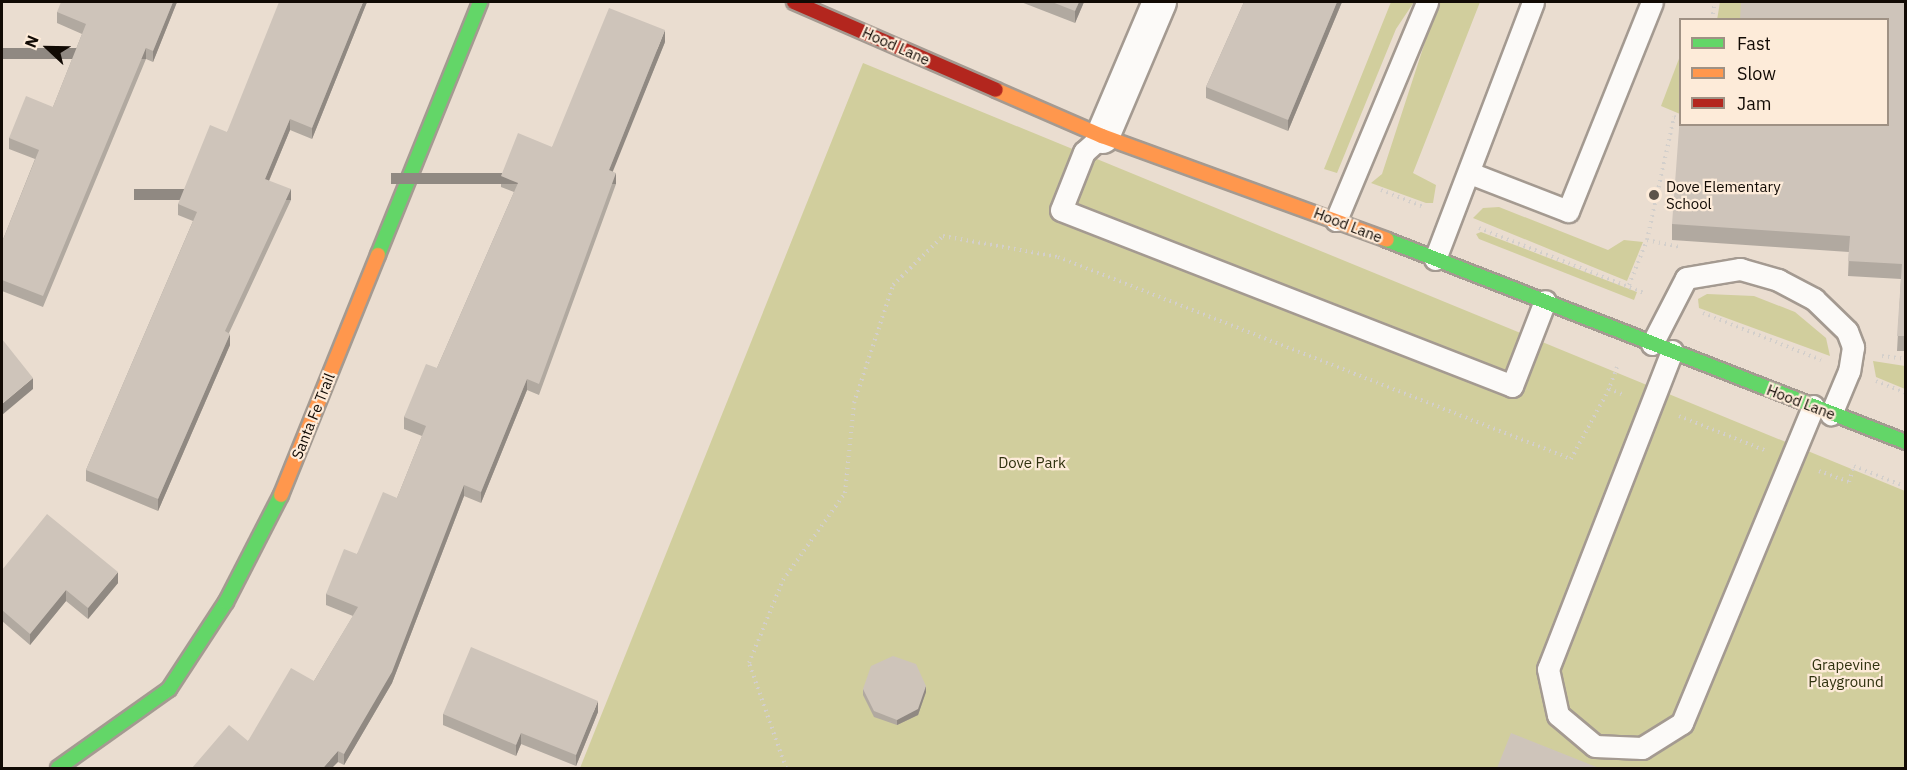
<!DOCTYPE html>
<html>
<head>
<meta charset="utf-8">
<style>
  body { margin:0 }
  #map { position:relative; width:1907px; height:770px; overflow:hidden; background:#eaddd0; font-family:"IBM Plex Sans",sans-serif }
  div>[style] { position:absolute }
  .green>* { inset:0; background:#d1ce9d }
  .path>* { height:4px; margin-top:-2px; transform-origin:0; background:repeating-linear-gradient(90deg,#d3cfcb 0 1.5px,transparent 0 6px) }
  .roads { filter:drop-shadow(2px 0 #a49a91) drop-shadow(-2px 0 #a49a91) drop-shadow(0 2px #a49a91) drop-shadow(0 -2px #a49a91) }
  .lane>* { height:21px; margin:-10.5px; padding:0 10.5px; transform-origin:10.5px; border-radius:10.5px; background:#fcfaf8 }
  .street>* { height:33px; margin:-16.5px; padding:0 16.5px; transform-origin:16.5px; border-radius:16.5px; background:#fcfaf8 }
  .fast>* { height:14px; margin:-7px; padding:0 7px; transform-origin:7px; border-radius:7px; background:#63d668 }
  .slow>* { height:14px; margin:-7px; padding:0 7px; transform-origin:7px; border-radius:7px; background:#ff974d }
  .jam>* { height:14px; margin:-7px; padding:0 7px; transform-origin:7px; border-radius:7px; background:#b3261e }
  .wall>* { inset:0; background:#b1a9a0 }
  .shaded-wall>* { inset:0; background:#908982; transform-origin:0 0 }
  .building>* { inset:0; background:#cec4ba }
  .dots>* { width:16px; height:16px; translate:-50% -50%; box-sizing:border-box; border:3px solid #fdebd9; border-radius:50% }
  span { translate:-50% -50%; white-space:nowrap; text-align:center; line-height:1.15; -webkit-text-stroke:4.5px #fdebd9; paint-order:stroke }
  .street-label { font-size:15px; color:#110a04 }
  .poi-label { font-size:15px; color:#110a04 }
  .left { translate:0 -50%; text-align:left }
  .park-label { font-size:15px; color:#30320f }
  .frame { position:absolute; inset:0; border:3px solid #110a04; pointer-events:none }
  .legend { position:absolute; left:1679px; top:18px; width:210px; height:108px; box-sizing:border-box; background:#fdebd9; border:2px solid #9f9184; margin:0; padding:8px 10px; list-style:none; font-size:18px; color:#110a04 }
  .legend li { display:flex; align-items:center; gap:12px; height:30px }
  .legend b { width:30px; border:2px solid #9f9184 }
  .north { position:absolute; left:18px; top:18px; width:60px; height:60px; -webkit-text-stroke:4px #fdebd9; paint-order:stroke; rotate:292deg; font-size:16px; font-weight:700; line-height:24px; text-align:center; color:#110a04 }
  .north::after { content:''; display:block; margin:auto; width:21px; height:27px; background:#110a04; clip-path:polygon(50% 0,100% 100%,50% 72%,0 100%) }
</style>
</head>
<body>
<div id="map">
  <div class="green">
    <div style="clip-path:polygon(1391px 2px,1414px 2px,1396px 29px,1337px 173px,1324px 169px)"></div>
    <div style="clip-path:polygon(1438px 2px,1480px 2px,1413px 173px,1436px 185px,1433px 203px,1426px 203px,1371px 183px,1382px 174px)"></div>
    <div style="clip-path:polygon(1720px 2px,1742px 2px,1741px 19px,1717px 20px)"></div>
    <div style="clip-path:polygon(1680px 56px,1680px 114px,1661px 106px)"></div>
    <div style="clip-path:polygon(863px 63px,1905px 491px,1905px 768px,580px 768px)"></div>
    <div style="clip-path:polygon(1499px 207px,1608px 250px,1624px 240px,1643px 242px,1627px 281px,1473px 218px,1483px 208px)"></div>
    <div style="clip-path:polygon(1481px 232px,1637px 292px,1634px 300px,1479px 239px,1476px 234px)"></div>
    <div style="clip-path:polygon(1707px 294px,1754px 296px,1795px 312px,1826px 338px,1830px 356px,1699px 308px,1698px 299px)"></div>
    <div style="clip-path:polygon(1873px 361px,1905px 366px,1905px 389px,1876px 377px)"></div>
  </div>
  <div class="path">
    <div style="left:1712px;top:20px;width:18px;rotate:-81deg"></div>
    <div style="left:1381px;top:190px;width:46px;rotate:21.6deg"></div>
    <div style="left:1479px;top:228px;width:177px;rotate:21.5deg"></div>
    <div style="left:1647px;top:240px;width:126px;rotate:-77.6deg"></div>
    <div style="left:1674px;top:117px;width:6px;rotate:18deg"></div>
    <div style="left:1629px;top:285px;width:48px;rotate:-68.2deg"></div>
    <div style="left:1647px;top:240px;width:33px;rotate:12deg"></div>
    <div style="left:1703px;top:313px;width:127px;rotate:21.7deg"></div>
    <div style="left:1882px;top:356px;width:24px;rotate:7deg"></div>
    <div style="left:1617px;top:367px;width:23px;rotate:110deg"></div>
    <div style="left:1609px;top:389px;width:14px;rotate:21deg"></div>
    <div style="left:1876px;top:381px;width:32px;rotate:22deg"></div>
    <div style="left:1679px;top:416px;width:92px;rotate:21.8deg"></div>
    <div style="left:1819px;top:471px;width:32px;rotate:20deg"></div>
    <div style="left:1849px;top:482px;width:17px;rotate:-73deg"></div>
    <div style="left:1854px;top:466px;width:56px;rotate:22deg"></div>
    <div style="left:786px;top:768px;width:111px;rotate:-109.4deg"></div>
    <div style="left:749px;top:663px;width:90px;rotate:-67.7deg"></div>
    <div style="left:783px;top:580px;width:107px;rotate:-54.5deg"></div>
    <div style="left:845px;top:493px;width:90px;rotate:-84.3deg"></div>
    <div style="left:854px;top:403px;width:124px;rotate:-71.7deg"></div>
    <div style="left:893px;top:285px;width:70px;rotate:-44.4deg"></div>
    <div style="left:943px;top:236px;width:117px;rotate:10.3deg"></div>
    <div style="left:1058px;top:257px;width:551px;rotate:21.49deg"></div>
    <div style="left:1571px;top:459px;width:80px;rotate:-61.5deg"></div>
  </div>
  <div class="roads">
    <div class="lane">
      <div style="left:1102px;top:136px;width:24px;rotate:138deg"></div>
      <div style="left:1084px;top:152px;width:62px;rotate:111.6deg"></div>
      <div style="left:1061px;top:210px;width:484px;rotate:21.3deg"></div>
      <div style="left:1512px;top:386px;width:91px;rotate:-68.8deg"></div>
      <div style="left:1470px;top:173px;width:105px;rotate:21.2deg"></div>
      <div style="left:1568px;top:211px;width:225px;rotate:-68.1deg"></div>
      <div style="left:1336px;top:220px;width:236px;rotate:-67.3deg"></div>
      <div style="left:1435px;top:259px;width:275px;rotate:-69.1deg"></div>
      <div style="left:1652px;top:344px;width:74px;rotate:-62.7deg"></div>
      <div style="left:1686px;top:278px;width:55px;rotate:-9.5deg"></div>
      <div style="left:1740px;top:269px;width:40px;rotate:16deg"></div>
      <div style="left:1778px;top:280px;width:41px;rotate:27.8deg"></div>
      <div style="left:1814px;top:299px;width:46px;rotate:44.1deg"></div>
      <div style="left:1847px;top:331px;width:17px;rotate:69deg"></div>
      <div style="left:1853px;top:347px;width:24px;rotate:99deg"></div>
      <div style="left:1849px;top:371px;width:47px;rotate:112.7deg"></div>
      <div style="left:1672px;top:351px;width:341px;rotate:111.3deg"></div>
      <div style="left:1548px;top:669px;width:47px;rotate:77.7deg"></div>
      <div style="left:1558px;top:715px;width:48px;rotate:40deg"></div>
      <div style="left:1595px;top:746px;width:47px;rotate:2.4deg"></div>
      <div style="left:1642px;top:748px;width:47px;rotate:-32deg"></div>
      <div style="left:1682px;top:723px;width:343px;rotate:-67.5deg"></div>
    </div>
    <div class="street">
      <div style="left:1102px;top:136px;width:146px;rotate:-67deg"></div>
    </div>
    <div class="fast">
      <div style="left:1387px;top:240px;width:557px;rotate:21.27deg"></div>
      <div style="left:378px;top:255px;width:273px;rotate:-68deg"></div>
      <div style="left:58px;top:768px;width:136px;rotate:-35.4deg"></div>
      <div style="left:169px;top:689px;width:104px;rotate:-56.8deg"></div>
      <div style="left:226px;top:602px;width:120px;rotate:-62.8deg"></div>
    </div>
    <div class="slow">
      <div style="left:996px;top:90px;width:116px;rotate:23.5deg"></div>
      <div style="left:1102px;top:136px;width:303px;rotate:20deg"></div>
      <div style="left:281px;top:495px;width:259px;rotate:-68deg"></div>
    </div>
    <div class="jam">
      <div style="left:794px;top:2px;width:220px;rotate:23.5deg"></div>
    </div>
  </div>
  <div class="wall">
    <div style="clip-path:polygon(177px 2px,153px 62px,146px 59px,43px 307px,2px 291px,2px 242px,35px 159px,9px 149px,9px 138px,53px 107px,82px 34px,57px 23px,57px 12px)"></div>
    <div style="clip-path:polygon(367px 2px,312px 139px,290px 130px,269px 181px,291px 200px,229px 333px,230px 345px,158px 511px,86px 481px,86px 470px,193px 221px,178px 215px,178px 204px,227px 132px)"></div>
    <div style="clip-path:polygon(1021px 2px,1084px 2px,1075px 23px)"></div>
    <div style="clip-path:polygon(1244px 2px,1342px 2px,1288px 131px,1206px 98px,1206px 87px)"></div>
    <div style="clip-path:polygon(1905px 2px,1905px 351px,1897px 351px,1901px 279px,1848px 276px,1849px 252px,1672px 240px,1672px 224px,1887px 124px)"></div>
    <div style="clip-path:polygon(665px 42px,612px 171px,616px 184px,539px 395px,527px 390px,481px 503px,464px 496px,392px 683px,344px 765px,338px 762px,248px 741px,314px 681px,353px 616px,326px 605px,326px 594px,357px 554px,397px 498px,422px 436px,404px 429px,404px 417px,437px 368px,514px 192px,501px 187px,501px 176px,552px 147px)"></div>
    <div style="clip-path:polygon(2px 570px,118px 583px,88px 619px,66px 601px,30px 645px,2px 621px)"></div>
    <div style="clip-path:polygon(863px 689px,926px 692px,918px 715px,897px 725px,874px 717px,863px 695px)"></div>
    <div style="clip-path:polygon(598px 712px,576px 766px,521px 744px,516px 756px,443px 725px,443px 714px)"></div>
  </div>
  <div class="shaded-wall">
    <div style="clip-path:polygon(173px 2px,177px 2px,153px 62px,153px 51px)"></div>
    <div style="clip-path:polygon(363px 2px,367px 2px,312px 139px,312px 128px)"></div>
    <div style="clip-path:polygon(1079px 2px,1084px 2px,1075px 23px,1075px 11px)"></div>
    <div style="clip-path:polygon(1337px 2px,1342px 2px,1288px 131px,1288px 120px)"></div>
    <div style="clip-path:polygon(665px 30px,665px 42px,609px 181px,609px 170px)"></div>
    <div style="left:146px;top:48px;width:11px;height:269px;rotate:90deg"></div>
    <div style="clip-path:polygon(290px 119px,290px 130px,265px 190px,265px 179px)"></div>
    <div style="left:616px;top:173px;width:11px;height:225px;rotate:90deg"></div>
    <div style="left:291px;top:189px;width:11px;height:157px;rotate:90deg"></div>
    <div style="clip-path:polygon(230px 334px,230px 345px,158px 511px,158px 499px)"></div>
    <div style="clip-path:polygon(33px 378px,33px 389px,2px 415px,2px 404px)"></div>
    <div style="clip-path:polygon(527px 379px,527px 390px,481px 503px,481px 492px)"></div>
    <div style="clip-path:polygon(464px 485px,464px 496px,392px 683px,344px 765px,344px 754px)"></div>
    <div style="clip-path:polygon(118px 572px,118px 583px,88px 619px,88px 608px)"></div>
    <div style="clip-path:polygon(66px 590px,66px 601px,30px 645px,30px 634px)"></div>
    <div style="clip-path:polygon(926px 686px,926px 692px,918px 715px,897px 725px,897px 720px)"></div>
    <div style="clip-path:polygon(598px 701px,598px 712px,576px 766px,576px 755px)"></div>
    <div style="clip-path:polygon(521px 733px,521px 744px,516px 756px,516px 745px)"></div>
    <div style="clip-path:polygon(338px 751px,338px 762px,332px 768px,323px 768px)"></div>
  </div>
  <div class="building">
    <div style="clip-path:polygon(61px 2px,173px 2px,153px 51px,146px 48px,43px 296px,2px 280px,2px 242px,39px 150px,9px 138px,26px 96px,53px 107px,86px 24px,57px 12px)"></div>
    <div style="clip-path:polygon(279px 2px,363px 2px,312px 128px,290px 119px,265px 179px,291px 189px,225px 331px,230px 334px,158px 499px,86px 470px,197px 212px,178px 204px,210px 125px,227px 132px)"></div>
    <div style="clip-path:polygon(1052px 2px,1079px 2px,1075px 11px)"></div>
    <div style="clip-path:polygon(1244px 2px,1337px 2px,1288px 120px,1206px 87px)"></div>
    <div style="clip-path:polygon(1741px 2px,1905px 2px,1905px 336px,1897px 336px,1902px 264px,1848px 261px,1850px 236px,1672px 224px,1680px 115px,1680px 124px,1887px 124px,1887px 20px,1740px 20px)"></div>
    <div style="clip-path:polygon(609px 8px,665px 30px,609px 170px,616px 173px,539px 384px,527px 379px,481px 492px,464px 485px,392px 672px,344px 754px,338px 751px,323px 768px,192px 768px,229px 725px,248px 741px,291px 668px,314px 681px,358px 607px,326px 594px,344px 549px,357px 554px,383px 492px,397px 498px,426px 426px,404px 417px,426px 364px,437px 368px,518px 183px,501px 176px,518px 133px,552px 147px)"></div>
    <div style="clip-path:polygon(2px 339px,33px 378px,2px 404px)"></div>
    <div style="clip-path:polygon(47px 514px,118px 572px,88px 608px,66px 590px,30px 634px,2px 610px,2px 570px)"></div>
    <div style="clip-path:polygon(471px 647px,598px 701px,576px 755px,521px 733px,516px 745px,443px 714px)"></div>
    <div style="clip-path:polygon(893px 656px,916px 664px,926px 686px,918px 709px,897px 720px,874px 711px,863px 689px,871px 666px)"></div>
    <div style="clip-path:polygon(1511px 733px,1599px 768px,1497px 768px)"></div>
  </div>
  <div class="dots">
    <div style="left:1654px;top:195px;background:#5d544b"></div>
  </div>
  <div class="street-label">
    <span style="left:896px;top:46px;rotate:24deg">Hood Lane</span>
    <span style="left:1348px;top:225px;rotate:21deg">Hood Lane</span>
    <span style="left:1801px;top:402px;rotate:21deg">Hood Lane</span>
    <span style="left:313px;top:416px;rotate:-68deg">Santa Fe Trail</span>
  </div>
  <div class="poi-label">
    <span class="left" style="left:1666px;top:195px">Dove Elementary<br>School</span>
  </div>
  <div class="park-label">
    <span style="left:1032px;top:463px">Dove Park</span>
    <span style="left:1846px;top:673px">Grapevine<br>Playground</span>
  </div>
  <div class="frame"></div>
  <ul class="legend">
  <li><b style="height:8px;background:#63d668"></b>Fast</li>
  <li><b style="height:8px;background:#ff974d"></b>Slow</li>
  <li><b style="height:8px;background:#b3261e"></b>Jam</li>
  </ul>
  <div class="north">N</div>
</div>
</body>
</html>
